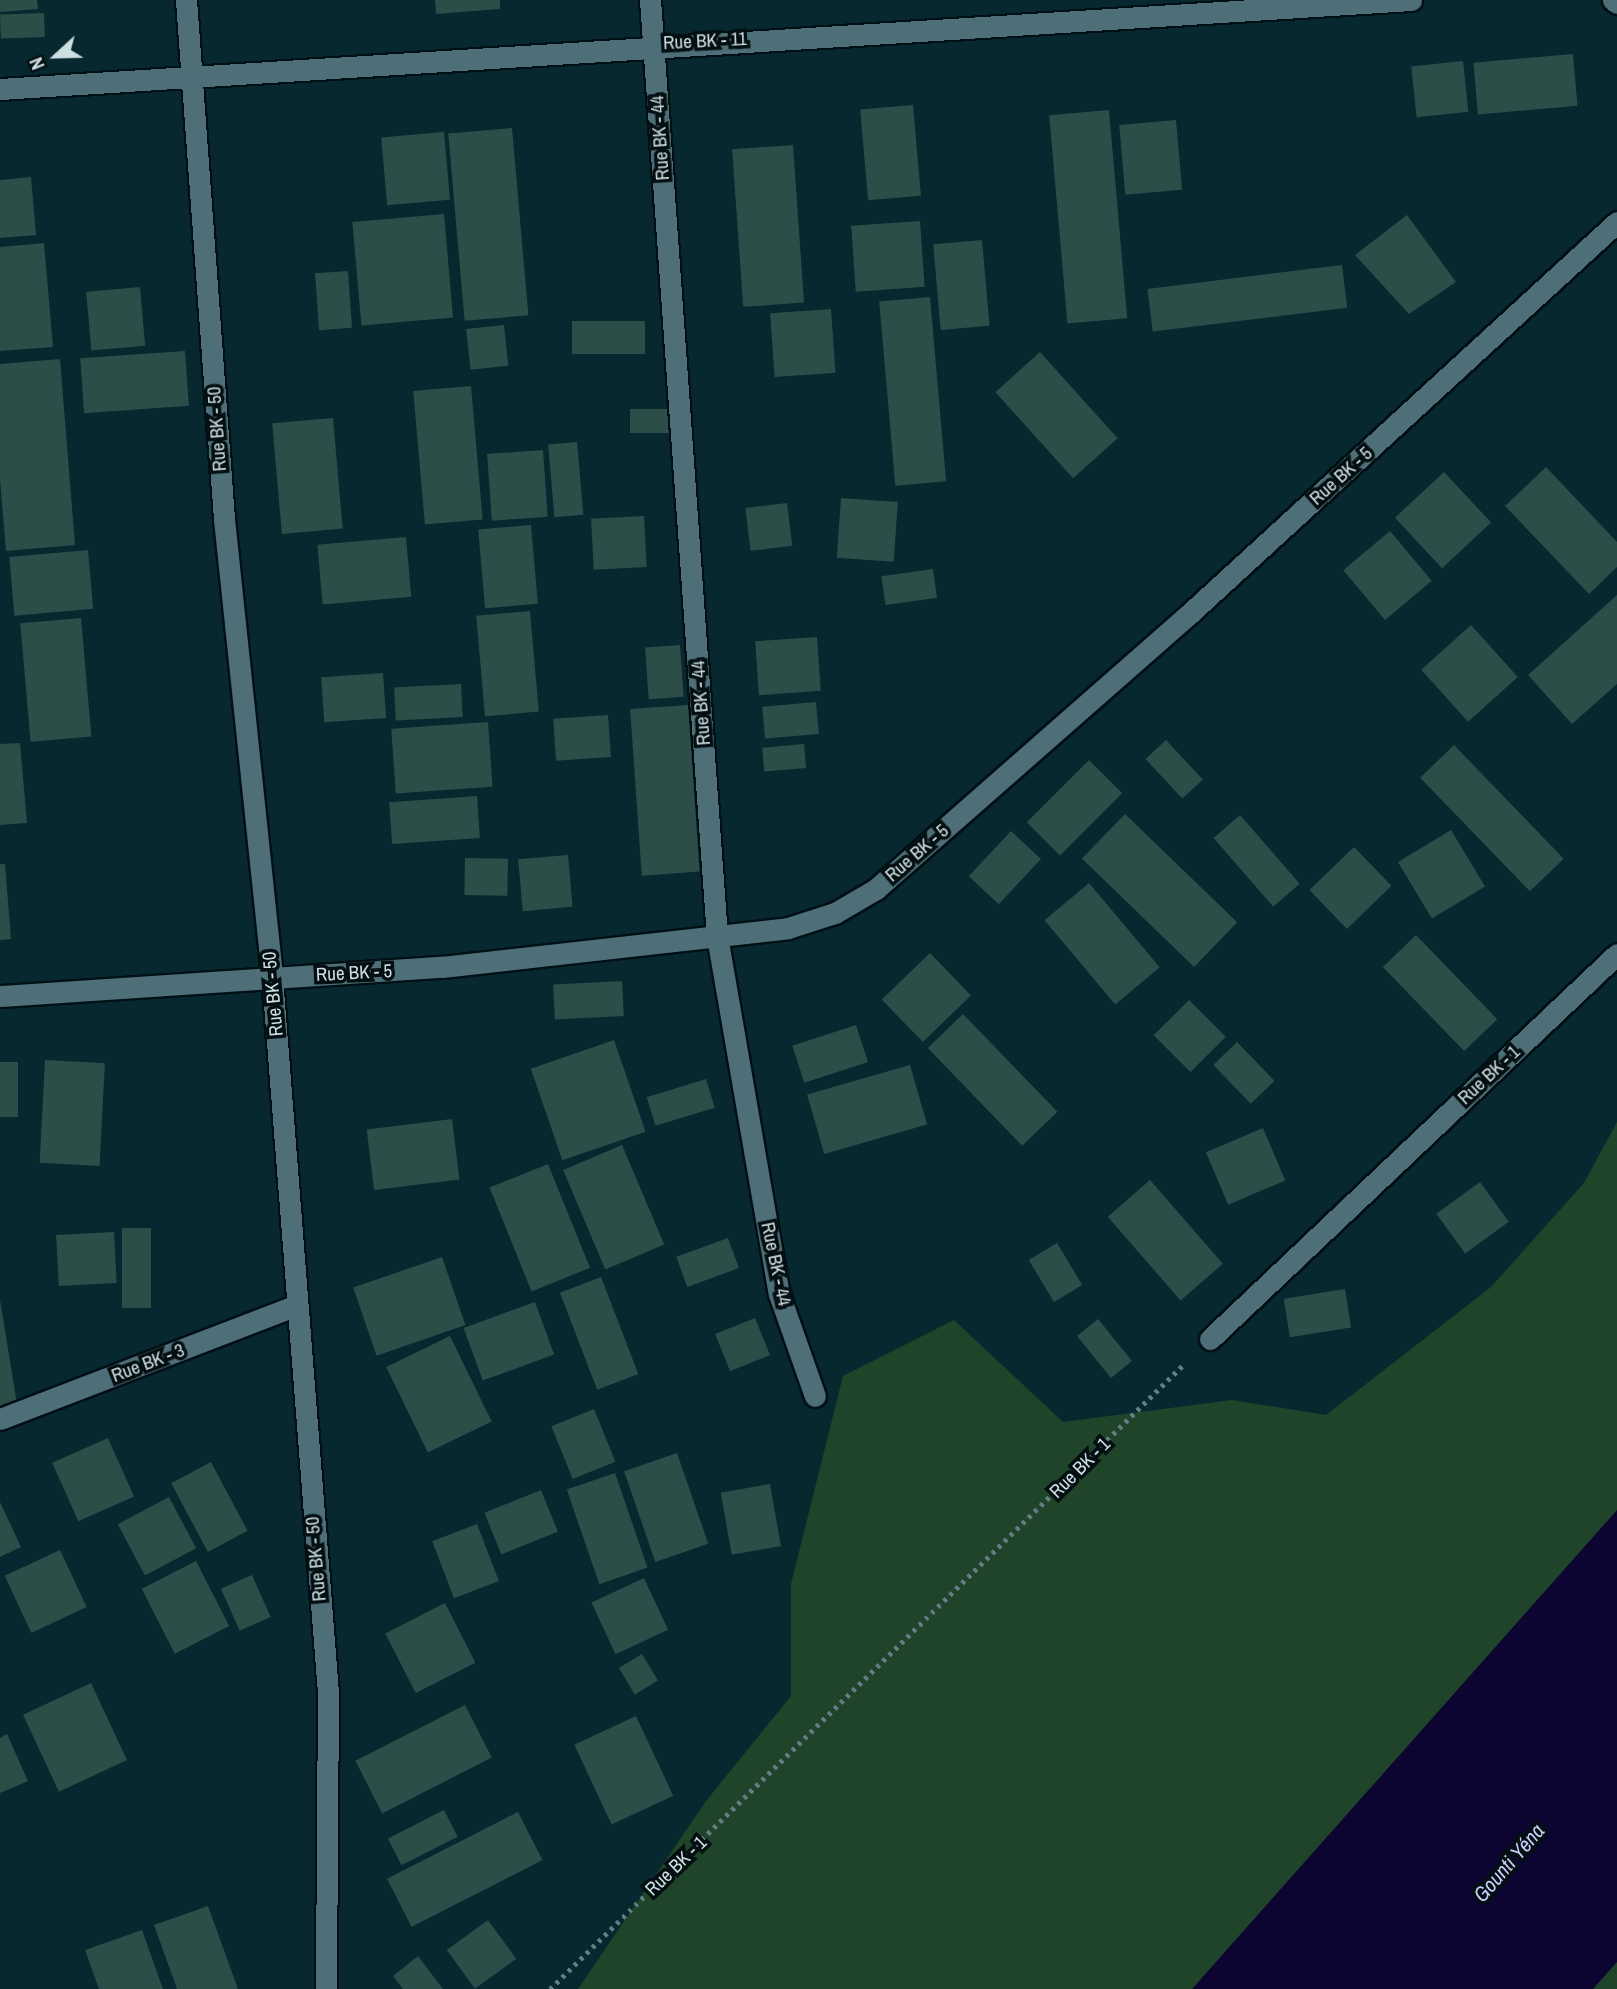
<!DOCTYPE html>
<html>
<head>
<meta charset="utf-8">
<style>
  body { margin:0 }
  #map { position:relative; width:1617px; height:1989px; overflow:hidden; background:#07282f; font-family:"Archivo Narrow",sans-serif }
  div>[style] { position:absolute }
  .green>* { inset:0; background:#20442a }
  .water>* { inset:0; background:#0d0531 }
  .building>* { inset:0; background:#2c4d48; transform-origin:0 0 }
  .path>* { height:4.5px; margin-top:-2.25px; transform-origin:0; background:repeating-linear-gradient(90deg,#637d83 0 3.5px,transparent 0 8.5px) }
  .roads { filter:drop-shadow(2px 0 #001015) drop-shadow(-2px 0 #001015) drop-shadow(0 2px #001015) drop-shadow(0 -2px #001015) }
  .minor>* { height:21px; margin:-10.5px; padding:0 10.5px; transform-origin:10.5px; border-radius:10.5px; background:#4f6f78 }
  span { translate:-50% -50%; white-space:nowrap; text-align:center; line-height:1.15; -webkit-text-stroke:7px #040f12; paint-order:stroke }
  .street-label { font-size:19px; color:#cedfe4 }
  .water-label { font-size:21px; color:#c9cdfe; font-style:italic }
  .north { position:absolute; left:21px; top:21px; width:70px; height:70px; -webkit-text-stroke:5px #040f12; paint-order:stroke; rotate:248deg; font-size:19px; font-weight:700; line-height:28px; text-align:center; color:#cedfe4 }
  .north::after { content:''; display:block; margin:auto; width:24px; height:32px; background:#cedfe4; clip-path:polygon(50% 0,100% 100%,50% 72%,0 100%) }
</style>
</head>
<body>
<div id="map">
  <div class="green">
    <div style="clip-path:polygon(1617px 1122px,1617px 1989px,578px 1989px,706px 1801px,791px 1696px,791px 1584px,843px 1376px,954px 1320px,1063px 1422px,1232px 1400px,1326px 1415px,1491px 1287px,1584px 1183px)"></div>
  </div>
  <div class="water">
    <div style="clip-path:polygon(1617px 1510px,1617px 1962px,1593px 1989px,1192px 1989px)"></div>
  </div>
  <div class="building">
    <div style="clip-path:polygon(0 0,37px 0,38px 9px,0 12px)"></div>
    <div style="clip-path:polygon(435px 0,500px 0,500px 9px,436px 14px)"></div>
    <div style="left:44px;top:13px;width:24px;height:44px;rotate:88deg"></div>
    <div style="left:1573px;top:54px;width:52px;height:100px;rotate:85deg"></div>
    <div style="left:1463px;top:61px;width:51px;height:52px;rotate:84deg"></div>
    <div style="left:913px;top:105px;width:91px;height:53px;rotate:85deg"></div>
    <div style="left:1109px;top:110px;width:209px;height:60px;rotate:85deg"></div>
    <div style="left:1176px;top:120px;width:70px;height:57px;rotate:85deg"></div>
    <div style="left:512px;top:128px;width:188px;height:64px;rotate:85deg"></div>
    <div style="left:444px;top:132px;width:68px;height:63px;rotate:85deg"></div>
    <div style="left:793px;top:145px;width:158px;height:61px;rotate:86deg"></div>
    <div style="clip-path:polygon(31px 177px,36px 235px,0 238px,0 180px)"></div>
    <div style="left:444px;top:214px;width:104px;height:92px;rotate:85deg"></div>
    <div style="clip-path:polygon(1407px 215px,1456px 282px,1409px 314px,1355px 255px)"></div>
    <div style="left:920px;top:221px;width:66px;height:69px;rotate:86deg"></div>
    <div style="left:982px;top:240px;width:86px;height:49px;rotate:85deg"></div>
    <div style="clip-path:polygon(44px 243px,53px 347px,0 351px,0 247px)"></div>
    <div style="left:1342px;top:265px;width:43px;height:196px;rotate:83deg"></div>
    <div style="left:348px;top:271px;width:57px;height:33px;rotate:86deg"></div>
    <div style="left:140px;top:287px;width:59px;height:54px;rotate:85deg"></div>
    <div style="left:930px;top:297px;width:185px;height:51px;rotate:85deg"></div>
    <div style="left:831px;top:309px;width:64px;height:61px;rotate:86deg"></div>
    <div style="left:645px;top:321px;width:33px;height:73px;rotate:90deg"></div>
    <div style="left:504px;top:325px;width:41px;height:38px;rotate:84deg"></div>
    <div style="left:185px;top:351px;width:55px;height:105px;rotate:86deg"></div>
    <div style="left:1040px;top:352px;width:116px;height:60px;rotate:48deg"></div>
    <div style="clip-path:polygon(60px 359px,75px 545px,6px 551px,0 480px,0 364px)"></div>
    <div style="left:471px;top:386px;width:134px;height:58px;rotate:85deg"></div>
    <div style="left:630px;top:409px;width:40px;height:24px"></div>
    <div style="left:333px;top:418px;width:111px;height:61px;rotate:85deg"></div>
    <div style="left:577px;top:442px;width:73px;height:29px;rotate:85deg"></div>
    <div style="left:543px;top:450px;width:67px;height:56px;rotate:86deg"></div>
    <div style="clip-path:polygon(1546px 467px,1617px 542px,1617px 567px,1589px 594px,1505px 506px)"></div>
    <div style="left:1444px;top:472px;width:69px;height:67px;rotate:47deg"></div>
    <div style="left:841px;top:498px;width:57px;height:60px;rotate:4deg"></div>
    <div style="left:787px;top:503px;width:43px;height:42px;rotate:83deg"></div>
    <div style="left:644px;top:516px;width:51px;height:53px;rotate:87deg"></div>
    <div style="left:531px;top:525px;width:79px;height:53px;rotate:85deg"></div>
    <div style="left:1390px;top:531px;width:65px;height:61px;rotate:50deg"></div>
    <div style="left:406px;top:537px;width:60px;height:89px;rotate:85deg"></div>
    <div style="left:88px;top:550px;width:59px;height:79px;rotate:85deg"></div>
    <div style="left:933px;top:569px;width:29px;height:52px;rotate:82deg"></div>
    <div style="clip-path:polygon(1617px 595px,1617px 684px,1572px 724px,1528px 675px)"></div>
    <div style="left:530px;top:611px;width:101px;height:54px;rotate:85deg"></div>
    <div style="left:81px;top:618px;width:119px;height:61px;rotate:85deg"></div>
    <div style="left:1471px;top:625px;width:70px;height:67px;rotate:48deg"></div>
    <div style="left:817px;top:637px;width:54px;height:62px;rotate:86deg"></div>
    <div style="left:680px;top:645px;width:52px;height:35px;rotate:86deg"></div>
    <div style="left:383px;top:673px;width:45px;height:62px;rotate:86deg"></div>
    <div style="left:461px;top:684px;width:33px;height:67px;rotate:87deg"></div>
    <div style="left:816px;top:702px;width:32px;height:54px;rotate:85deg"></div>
    <div style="left:688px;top:705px;width:167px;height:58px;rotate:86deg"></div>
    <div style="left:608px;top:715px;width:42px;height:55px;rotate:86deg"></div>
    <div style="left:488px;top:722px;width:65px;height:97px;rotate:86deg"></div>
    <div style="left:1166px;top:740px;width:54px;height:28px;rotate:47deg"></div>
    <div style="clip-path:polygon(20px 743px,27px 823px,0 825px,0 744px)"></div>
    <div style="left:804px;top:744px;width:24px;height:42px;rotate:85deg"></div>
    <div style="left:1454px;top:745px;width:158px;height:47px;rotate:46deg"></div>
    <div style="left:1089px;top:760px;width:47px;height:88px;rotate:45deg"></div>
    <div style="left:477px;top:796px;width:42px;height:88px;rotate:86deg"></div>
    <div style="left:1125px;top:814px;width:156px;height:62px;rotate:44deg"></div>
    <div style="left:1240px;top:815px;width:91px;height:35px;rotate:49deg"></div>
    <div style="left:1451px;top:830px;width:66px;height:62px;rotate:59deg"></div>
    <div style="left:1011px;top:831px;width:41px;height:62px;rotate:43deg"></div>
    <div style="left:1354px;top:847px;width:54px;height:62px;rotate:46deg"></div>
    <div style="left:568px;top:855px;width:52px;height:50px;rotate:85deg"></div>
    <div style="left:465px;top:858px;width:43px;height:37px;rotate:1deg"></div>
    <div style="clip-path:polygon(0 864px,5px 864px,11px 939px,0 940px)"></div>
    <div style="left:1089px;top:883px;width:110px;height:58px;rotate:50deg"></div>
    <div style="left:1416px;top:935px;width:117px;height:46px;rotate:46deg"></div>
    <div style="left:930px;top:953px;width:59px;height:67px;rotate:46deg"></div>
    <div style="left:622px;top:981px;width:35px;height:69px;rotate:87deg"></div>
    <div style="left:1189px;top:1000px;width:52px;height:50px;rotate:45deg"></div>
    <div style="left:963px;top:1014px;width:136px;height:49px;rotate:46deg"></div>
    <div style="left:856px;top:1025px;width:39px;height:67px;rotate:72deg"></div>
    <div style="left:614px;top:1040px;width:97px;height:88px;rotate:71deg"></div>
    <div style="left:1237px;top:1042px;width:54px;height:33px;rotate:46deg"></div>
    <div style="left:45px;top:1060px;width:60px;height:103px;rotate:3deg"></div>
    <div style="left:0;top:1062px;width:18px;height:55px"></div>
    <div style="left:910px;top:1065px;width:62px;height:107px;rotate:74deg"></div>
    <div style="left:706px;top:1079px;width:30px;height:62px;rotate:73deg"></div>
    <div style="left:452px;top:1119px;width:61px;height:86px;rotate:83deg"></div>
    <div style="left:1263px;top:1128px;width:57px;height:62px;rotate:67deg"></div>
    <div style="left:622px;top:1145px;width:108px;height:64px;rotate:67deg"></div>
    <div style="left:548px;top:1164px;width:112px;height:63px;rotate:68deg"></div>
    <div style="left:1150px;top:1180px;width:111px;height:56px;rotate:49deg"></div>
    <div style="left:1480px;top:1182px;width:49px;height:54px;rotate:54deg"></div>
    <div style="left:122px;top:1228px;width:29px;height:80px"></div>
    <div style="left:114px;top:1232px;width:51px;height:58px;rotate:87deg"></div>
    <div style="left:728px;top:1238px;width:32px;height:55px;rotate:70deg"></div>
    <div style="left:1057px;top:1243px;width:49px;height:33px;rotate:59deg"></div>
    <div style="left:442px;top:1257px;width:72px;height:94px;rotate:71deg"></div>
    <div style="left:601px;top:1277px;width:104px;height:44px;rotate:69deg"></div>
    <div style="left:1345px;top:1289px;width:39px;height:62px;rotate:81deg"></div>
    <div style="clip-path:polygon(0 1300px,17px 1404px,0 1407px)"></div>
    <div style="left:535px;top:1302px;width:56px;height:76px;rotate:70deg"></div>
    <div style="left:755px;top:1318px;width:40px;height:43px;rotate:68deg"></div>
    <div style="left:1098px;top:1319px;width:54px;height:27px;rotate:51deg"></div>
    <div style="left:450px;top:1336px;width:95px;height:71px;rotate:64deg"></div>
    <div style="left:594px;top:1409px;width:57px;height:46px;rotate:68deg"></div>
    <div style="left:108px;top:1438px;width:64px;height:61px;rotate:66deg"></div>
    <div style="left:677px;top:1453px;width:96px;height:56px;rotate:71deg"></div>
    <div style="left:211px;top:1462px;width:78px;height:45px;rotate:62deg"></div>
    <div style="left:615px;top:1473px;width:100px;height:51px;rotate:71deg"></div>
    <div style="left:770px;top:1484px;width:63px;height:50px;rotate:80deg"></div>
    <div style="left:541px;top:1490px;width:45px;height:61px;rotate:68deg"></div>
    <div style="left:169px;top:1497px;width:58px;height:58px;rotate:62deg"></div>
    <div style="clip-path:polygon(0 1502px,21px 1547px,0 1557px)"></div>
    <div style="left:477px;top:1524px;width:61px;height:48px;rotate:69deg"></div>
    <div style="left:60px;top:1550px;width:63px;height:61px;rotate:65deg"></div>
    <div style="left:196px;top:1561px;width:73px;height:61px;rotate:63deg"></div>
    <div style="left:252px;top:1575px;width:46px;height:34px;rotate:66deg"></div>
    <div style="left:644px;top:1578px;width:57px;height:58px;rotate:65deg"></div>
    <div style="left:445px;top:1603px;width:67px;height:67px;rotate:63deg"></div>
    <div style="left:642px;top:1654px;width:31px;height:27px;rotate:59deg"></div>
    <div style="left:91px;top:1683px;width:85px;height:75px;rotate:65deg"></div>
    <div style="left:465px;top:1705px;width:59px;height:123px;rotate:63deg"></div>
    <div style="left:636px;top:1716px;width:88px;height:68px;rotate:65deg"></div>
    <div style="clip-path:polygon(7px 1734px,28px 1781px,0 1793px,0 1738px)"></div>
    <div style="left:444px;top:1810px;width:30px;height:63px;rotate:63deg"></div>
    <div style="left:518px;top:1812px;width:54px;height:147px;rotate:63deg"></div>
    <div style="clip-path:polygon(208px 1906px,238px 1989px,177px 1989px,154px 1925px)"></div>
    <div style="left:488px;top:1920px;width:48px;height:51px;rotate:54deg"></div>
    <div style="clip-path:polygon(142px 1930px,163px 1989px,99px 1989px,85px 1950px)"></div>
    <div style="clip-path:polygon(418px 1956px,443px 1989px,403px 1989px,393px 1976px)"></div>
  </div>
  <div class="path">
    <div style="left:550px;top:1989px;width:890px;rotate:-44.59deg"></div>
  </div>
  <div class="roads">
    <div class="minor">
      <div style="left:186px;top:0;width:520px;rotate:85.81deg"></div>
      <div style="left:224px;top:519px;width:462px;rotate:84deg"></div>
      <div style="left:272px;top:978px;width:716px;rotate:85.52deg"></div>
      <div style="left:328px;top:1692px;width:297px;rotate:90.4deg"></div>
      <div style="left:650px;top:0;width:938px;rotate:85.91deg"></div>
      <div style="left:717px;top:936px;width:363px;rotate:80.2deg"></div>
      <div style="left:779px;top:1294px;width:108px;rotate:70.6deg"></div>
      <div style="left:1613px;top:0;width:5px;rotate:37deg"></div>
      <div style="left:0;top:89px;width:1414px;rotate:-3.61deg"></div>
      <div style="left:0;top:996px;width:443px;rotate:-3.8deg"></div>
      <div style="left:442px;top:967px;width:348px;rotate:-6.4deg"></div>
      <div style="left:788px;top:928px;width:49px;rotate:-17.7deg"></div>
      <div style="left:835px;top:913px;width:48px;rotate:-30.3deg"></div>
      <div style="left:876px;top:889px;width:414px;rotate:-41.3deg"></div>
      <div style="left:1187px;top:616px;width:583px;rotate:-42.5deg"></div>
      <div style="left:1210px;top:1339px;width:560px;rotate:-43.41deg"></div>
      <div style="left:0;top:1419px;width:316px;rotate:-21deg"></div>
    </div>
  </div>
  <div class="street-label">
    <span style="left:705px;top:41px;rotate:-3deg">Rue BK - 11</span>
    <span style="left:660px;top:138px;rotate:-94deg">Rue BK - 44</span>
    <span style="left:217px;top:429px;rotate:-94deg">Rue BK - 50</span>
    <span style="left:1341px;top:476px;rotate:-42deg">Rue BK - 5</span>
    <span style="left:701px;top:703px;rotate:-94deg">Rue BK - 44</span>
    <span style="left:917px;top:853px;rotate:-41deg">Rue BK - 5</span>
    <span style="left:354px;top:973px;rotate:-3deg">Rue BK - 5</span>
    <span style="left:273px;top:994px;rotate:-95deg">Rue BK - 50</span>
    <span style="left:1489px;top:1075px;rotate:-43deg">Rue BK - 1</span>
    <span style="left:776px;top:1264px;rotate:78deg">Rue BK - 44</span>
    <span style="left:148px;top:1363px;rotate:-21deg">Rue BK - 3</span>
    <span style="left:1080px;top:1468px;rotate:-45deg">Rue BK - 1</span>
    <span style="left:316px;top:1559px;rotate:-95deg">Rue BK - 50</span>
    <span style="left:676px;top:1866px;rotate:-44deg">Rue BK - 1</span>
  </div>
  <div class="water-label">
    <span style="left:1509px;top:1863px;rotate:-49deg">Gounti Yéna</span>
  </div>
  <div class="north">N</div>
</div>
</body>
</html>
